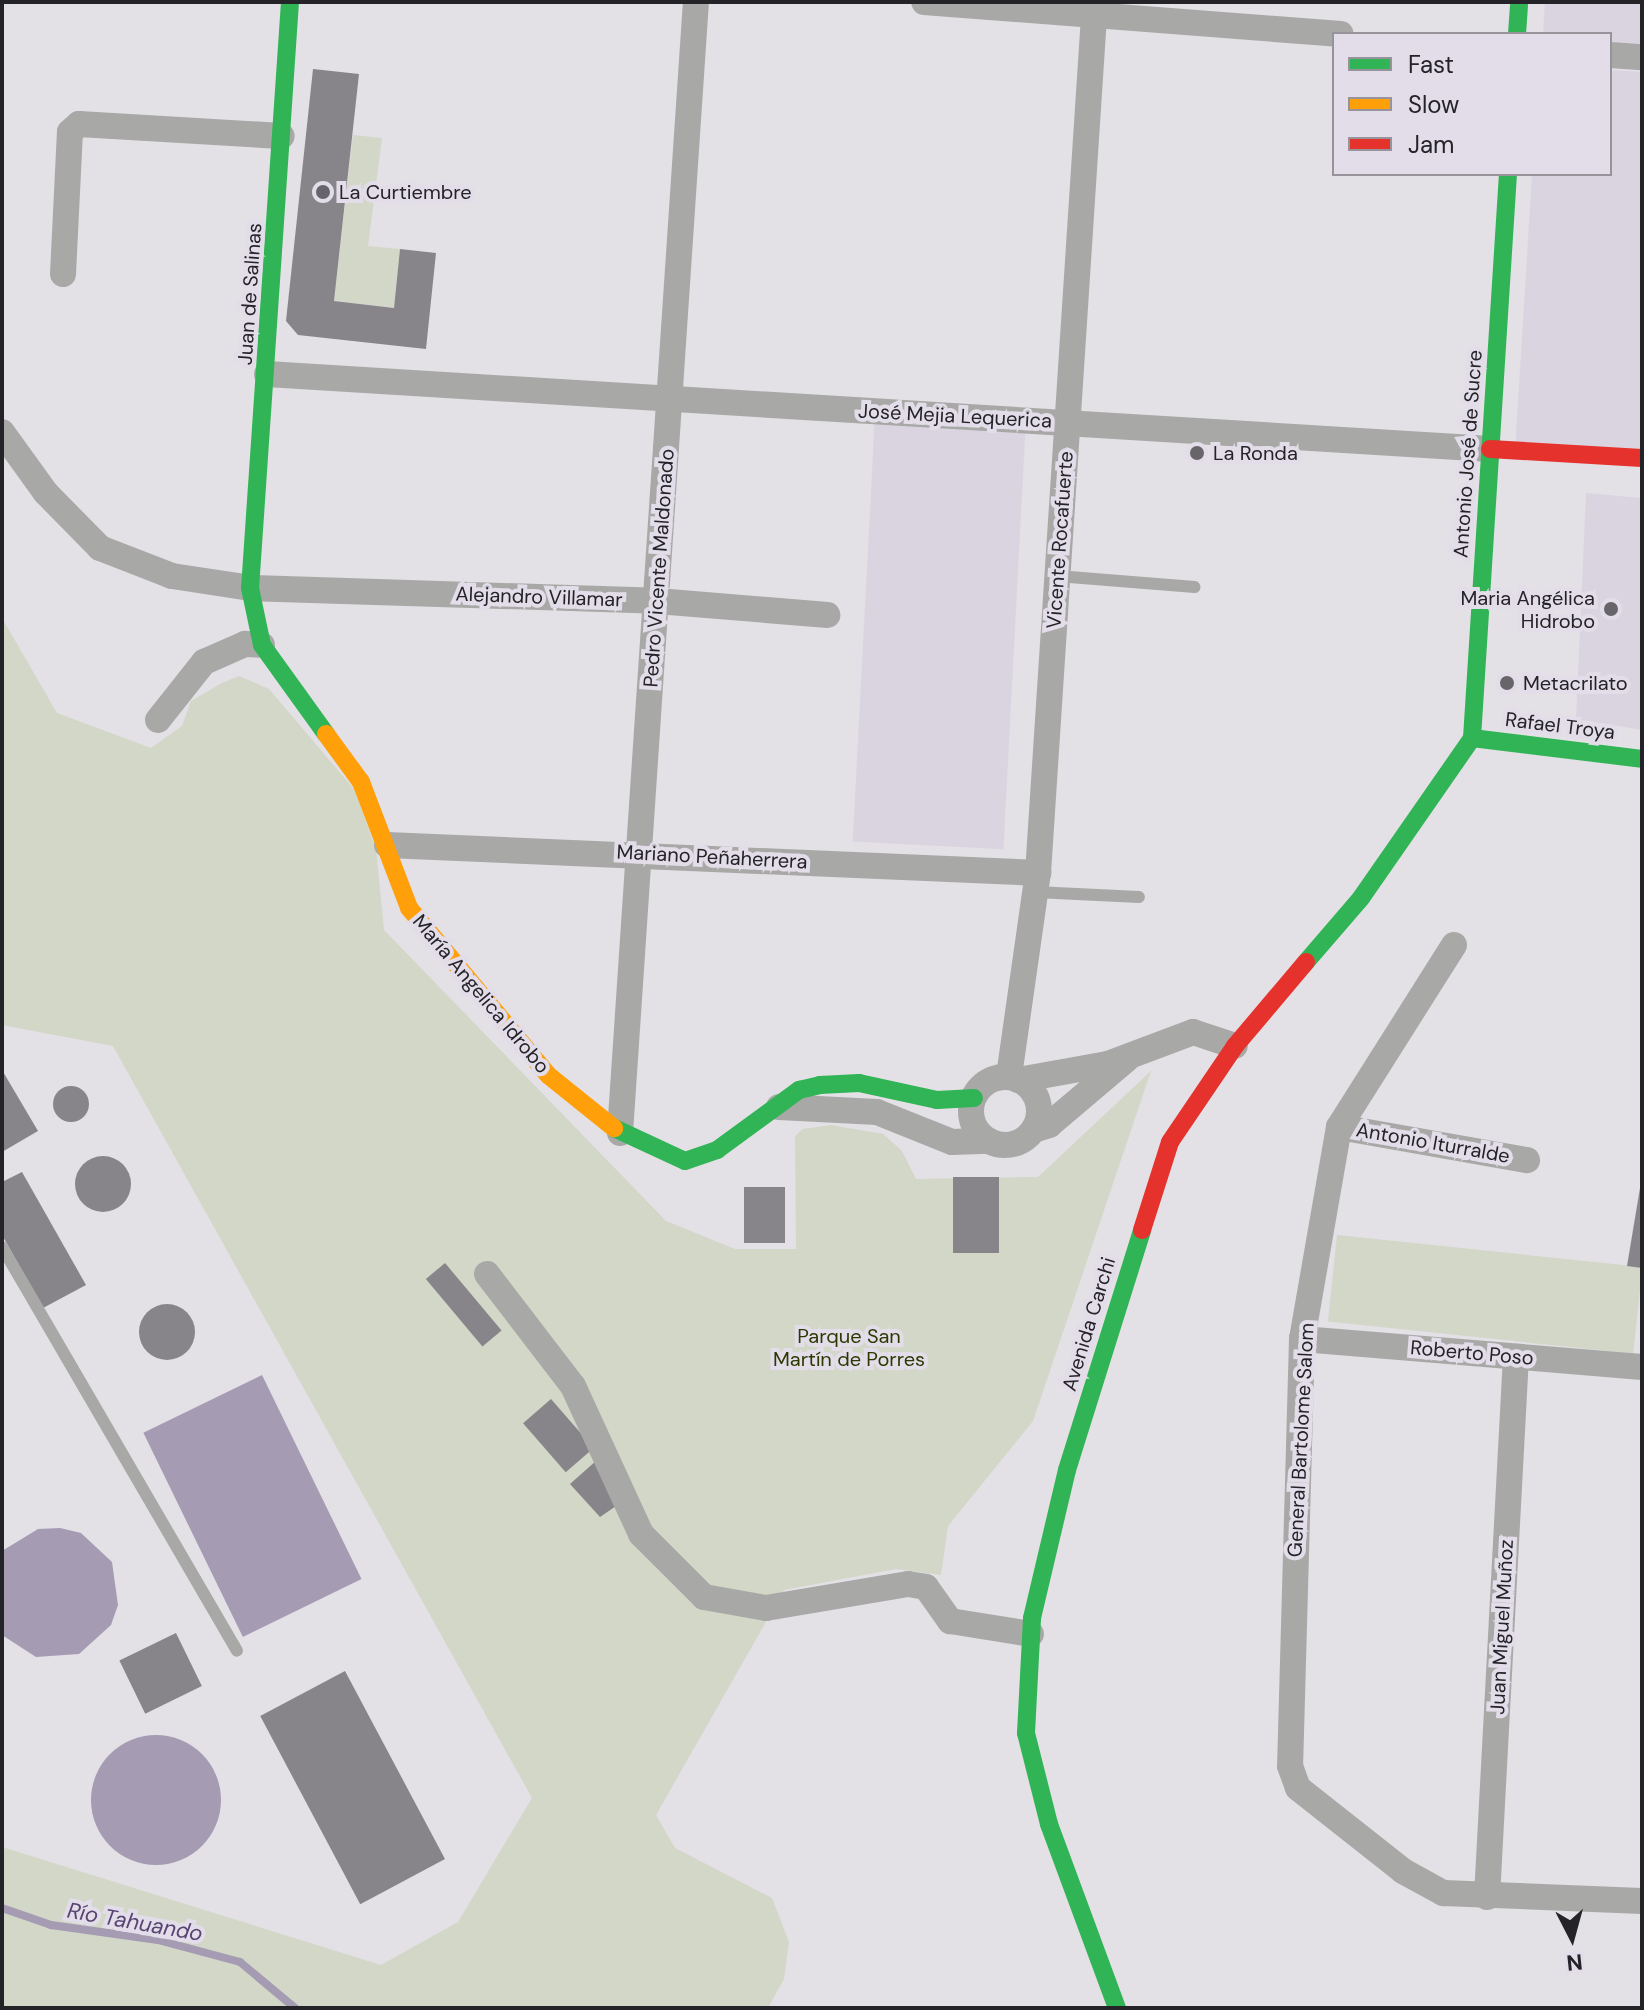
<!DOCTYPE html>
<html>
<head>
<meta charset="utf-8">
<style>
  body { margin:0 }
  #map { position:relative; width:1644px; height:2010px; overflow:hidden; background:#e3e0e6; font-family:"DM Sans",sans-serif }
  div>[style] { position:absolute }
  .built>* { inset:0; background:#dad4e1; transform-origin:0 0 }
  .green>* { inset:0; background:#d2d7c7; transform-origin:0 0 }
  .water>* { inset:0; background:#a59cb3; transform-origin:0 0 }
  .round { border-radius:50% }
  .stream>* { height:8px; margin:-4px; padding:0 4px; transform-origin:4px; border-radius:4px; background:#a59cb3 }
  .building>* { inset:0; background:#878589; transform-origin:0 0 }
  .lane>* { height:12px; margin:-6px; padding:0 6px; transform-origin:6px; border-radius:6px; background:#a8a9a6 }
  .street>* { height:26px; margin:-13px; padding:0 13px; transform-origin:13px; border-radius:13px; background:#a8a9a6 }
  .street>.ring { margin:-13px; padding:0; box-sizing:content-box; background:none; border:26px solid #a8a9a6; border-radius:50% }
  .fast>* { height:18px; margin:-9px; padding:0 9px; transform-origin:9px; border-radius:9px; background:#30b455 }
  .slow>* { height:18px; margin:-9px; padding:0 9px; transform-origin:9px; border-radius:9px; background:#ff9f0a }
  .jam>* { height:18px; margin:-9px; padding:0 9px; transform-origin:9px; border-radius:9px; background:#e5322d }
  .dots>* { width:22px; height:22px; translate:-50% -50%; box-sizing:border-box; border:4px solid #e2dde9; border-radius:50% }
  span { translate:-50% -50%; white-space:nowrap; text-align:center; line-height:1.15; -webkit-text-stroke:8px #e2dde9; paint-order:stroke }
  .poi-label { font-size:20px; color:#242327 }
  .left { translate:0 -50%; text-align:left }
  .right { translate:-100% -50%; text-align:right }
  .street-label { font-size:20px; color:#242327 }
  .park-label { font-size:20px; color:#2d3900 }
  .water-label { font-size:22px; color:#574472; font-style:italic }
  .frame { position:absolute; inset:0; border:4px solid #242327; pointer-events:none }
  .legend { position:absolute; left:1332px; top:32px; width:280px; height:144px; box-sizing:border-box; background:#e2dde9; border:2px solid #96939b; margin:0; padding:10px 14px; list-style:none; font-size:24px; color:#242327 }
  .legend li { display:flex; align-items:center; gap:16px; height:40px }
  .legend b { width:40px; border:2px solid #96939b }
  .north { position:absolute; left:1532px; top:1898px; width:80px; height:80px; -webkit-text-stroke:6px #e2dde9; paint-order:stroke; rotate:174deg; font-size:22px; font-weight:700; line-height:32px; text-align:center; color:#242327 }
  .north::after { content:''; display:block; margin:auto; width:28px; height:36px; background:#242327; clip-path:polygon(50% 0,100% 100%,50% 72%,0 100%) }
</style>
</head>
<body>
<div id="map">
  <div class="built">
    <div style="clip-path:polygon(1545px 2px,1642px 2px,1642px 46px,1610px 44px,1610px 34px,1543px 34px)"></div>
    <div style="clip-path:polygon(1610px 70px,1642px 72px,1642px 459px,1515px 451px,1532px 174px,1610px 174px)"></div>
    <div style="left:875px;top:415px;width:151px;height:427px;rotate:3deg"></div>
    <div style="clip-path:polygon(1586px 493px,1642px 498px,1642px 730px,1576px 719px)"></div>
  </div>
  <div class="green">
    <div style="clip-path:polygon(353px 135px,382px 138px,368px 246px,400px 249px,394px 308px,334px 301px)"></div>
    <div style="clip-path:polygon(2px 618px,57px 713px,151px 748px,182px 726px,191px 701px,222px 683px,239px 676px,269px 689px,354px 789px,376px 849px,384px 930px,666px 1221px,735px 1249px,796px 1249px,795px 1136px,803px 1129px,831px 1125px,883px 1134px,902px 1151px,916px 1179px,1038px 1177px,1151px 1071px,1033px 1421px,948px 1526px,941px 1575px,896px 1569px,784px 1590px,656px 1815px,675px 1848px,772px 1898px,789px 1942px,784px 1979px,768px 2008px,2px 2008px,2px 1847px,381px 1965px,458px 1922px,532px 1798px,113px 1046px,2px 1025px)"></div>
    <div style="left:1337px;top:1235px;width:307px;height:87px;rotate:6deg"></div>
  </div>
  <div class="water">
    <div style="left:262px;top:1375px;width:227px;height:132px;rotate:64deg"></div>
    <div style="clip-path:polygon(60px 1528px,81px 1533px,112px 1562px,118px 1605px,111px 1625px,79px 1654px,36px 1657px,2px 1635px,2px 1551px,38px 1529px)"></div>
    <div class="round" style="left:91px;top:1735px;width:130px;height:130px"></div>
  </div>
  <div class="stream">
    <div style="left:2px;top:1908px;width:52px;rotate:19.1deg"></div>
    <div style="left:51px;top:1925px;width:108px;rotate:8deg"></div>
    <div style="left:158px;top:1940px;width:85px;rotate:15deg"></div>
    <div style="left:240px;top:1962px;width:72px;rotate:39.9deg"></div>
  </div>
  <div class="building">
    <div style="clip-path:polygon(313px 69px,359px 74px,334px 301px,394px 308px,400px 249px,436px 253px,426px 349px,298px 335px,286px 321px)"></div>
    <div style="clip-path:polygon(2px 1070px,38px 1131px,2px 1152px)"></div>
    <div class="round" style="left:53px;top:1086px;width:36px;height:36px"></div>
    <div class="round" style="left:75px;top:1156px;width:56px;height:56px"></div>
    <div style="clip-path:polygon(22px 1172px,86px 1285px,43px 1308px,2px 1235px,2px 1182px)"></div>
    <div style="clip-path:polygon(1642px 1176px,1642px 1268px,1627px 1266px)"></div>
    <div style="left:953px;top:1177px;width:46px;height:76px"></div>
    <div style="left:744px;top:1187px;width:41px;height:56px"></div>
    <div style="left:445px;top:1263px;width:88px;height:25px;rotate:50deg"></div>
    <div class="round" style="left:139px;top:1304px;width:56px;height:56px"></div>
    <div style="left:551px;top:1399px;width:65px;height:37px;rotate:49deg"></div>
    <div style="clip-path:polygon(597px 1460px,619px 1504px,600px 1517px,570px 1484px)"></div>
    <div style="left:176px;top:1633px;width:59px;height:63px;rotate:64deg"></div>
    <div style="left:345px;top:1671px;width:213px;height:96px;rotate:62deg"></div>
  </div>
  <div class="lane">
    <div style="left:1057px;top:576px;width:138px;rotate:4.6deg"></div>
    <div style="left:1035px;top:892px;width:104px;rotate:2.8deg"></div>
    <div style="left:2px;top:1247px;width:467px;rotate:59.8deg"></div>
  </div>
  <div class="street">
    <div style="left:924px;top:2px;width:418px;rotate:4.4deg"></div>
    <div style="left:1610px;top:55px;width:32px;rotate:4deg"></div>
    <div style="left:63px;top:274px;width:142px;rotate:-87.2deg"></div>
    <div style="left:70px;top:132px;width:12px;rotate:-42deg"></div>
    <div style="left:79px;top:124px;width:203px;rotate:3.4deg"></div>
    <div style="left:267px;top:374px;width:1225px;rotate:3.51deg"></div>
    <div style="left:2px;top:432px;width:75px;rotate:54.2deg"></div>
    <div style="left:46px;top:493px;width:77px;rotate:45.5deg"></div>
    <div style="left:100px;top:548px;width:77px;rotate:21.3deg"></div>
    <div style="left:172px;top:576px;width:79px;rotate:8.7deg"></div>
    <div style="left:250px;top:588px;width:407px;rotate:1.8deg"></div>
    <div style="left:657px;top:601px;width:171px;rotate:4.7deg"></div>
    <div style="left:158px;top:720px;width:74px;rotate:-51.6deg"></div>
    <div style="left:204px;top:662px;width:45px;rotate:-23.7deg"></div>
    <div style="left:245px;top:644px;width:17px;rotate:3deg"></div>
    <div style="left:387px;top:845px;width:652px;rotate:2.46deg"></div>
    <div style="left:1454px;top:945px;width:215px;rotate:122.3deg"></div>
    <div style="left:1339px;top:1127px;width:215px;rotate:99.9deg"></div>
    <div style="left:1302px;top:1339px;width:427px;rotate:91.6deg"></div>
    <div style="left:1290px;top:1766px;width:23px;rotate:70deg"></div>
    <div style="left:1298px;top:1788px;width:134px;rotate:38.3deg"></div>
    <div style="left:1403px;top:1871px;width:46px;rotate:28.8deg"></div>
    <div style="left:1443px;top:1893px;width:199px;rotate:2.3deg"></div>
    <div style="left:1009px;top:1076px;width:205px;rotate:-81.9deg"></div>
    <div style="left:1038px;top:873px;width:873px;rotate:-86.26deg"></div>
    <div class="ring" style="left:971px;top:1077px;width:42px;height:42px"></div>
    <div style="left:1018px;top:1080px;width:91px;rotate:-10.1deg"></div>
    <div style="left:1108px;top:1064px;width:91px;rotate:-20.6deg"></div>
    <div style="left:1193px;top:1032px;width:44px;rotate:18.4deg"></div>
    <div style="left:779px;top:1107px;width:98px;rotate:2.9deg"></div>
    <div style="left:877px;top:1112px;width:81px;rotate:21.8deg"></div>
    <div style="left:952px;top:1142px;width:36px;rotate:-2deg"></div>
    <div style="left:1339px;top:1127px;width:191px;rotate:10deg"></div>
    <div style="left:1033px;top:1130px;width:17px;rotate:-17deg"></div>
    <div style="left:1049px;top:1125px;width:102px;rotate:-40.2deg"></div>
    <div style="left:620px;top:1133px;width:1134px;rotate:-86.16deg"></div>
    <div style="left:487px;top:1274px;width:141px;rotate:52.5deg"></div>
    <div style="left:573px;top:1386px;width:163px;rotate:65.3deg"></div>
    <div style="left:641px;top:1534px;width:89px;rotate:45deg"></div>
    <div style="left:704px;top:1597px;width:63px;rotate:10.1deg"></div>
    <div style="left:766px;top:1608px;width:144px;rotate:-9.6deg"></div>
    <div style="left:908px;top:1584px;width:18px;rotate:9deg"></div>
    <div style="left:926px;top:1587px;width:42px;rotate:54.8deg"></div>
    <div style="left:950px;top:1621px;width:82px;rotate:9.1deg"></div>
    <div style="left:1302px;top:1339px;width:341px;rotate:4.7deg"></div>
    <div style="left:1487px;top:1897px;width:541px;rotate:-86.93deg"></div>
  </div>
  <div class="fast">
    <div style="left:290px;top:2px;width:587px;rotate:93.9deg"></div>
    <div style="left:250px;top:588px;width:58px;rotate:78.1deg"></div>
    <div style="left:262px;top:645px;width:110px;rotate:54.3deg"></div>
    <div style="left:1517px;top:34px;width:32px;rotate:-86deg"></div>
    <div style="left:1472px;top:738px;width:565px;rotate:-86.35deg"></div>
    <div style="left:1472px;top:738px;width:171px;rotate:7deg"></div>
    <div style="left:1306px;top:962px;width:84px;rotate:-49.3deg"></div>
    <div style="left:1361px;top:898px;width:195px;rotate:-55.2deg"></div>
    <div style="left:614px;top:1128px;width:78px;rotate:24.9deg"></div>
    <div style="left:685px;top:1161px;width:34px;rotate:-19deg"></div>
    <div style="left:717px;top:1150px;width:102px;rotate:-36.2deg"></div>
    <div style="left:799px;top:1090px;width:22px;rotate:-13deg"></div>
    <div style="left:820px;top:1085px;width:39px;rotate:-3deg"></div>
    <div style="left:859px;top:1083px;width:80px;rotate:12.3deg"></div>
    <div style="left:937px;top:1100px;width:37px;rotate:-3deg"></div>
    <div style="left:1117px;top:2008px;width:196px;rotate:-110.3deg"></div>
    <div style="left:1049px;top:1824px;width:94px;rotate:-104.2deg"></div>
    <div style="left:1026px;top:1733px;width:115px;rotate:-87deg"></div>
    <div style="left:1032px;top:1618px;width:152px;rotate:-76.7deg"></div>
    <div style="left:1067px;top:1470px;width:251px;rotate:-72.6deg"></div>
  </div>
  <div class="slow">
    <div style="left:326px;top:734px;width:59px;rotate:53.9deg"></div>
    <div style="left:361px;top:782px;width:135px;rotate:69.1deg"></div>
    <div style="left:409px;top:908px;width:217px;rotate:50.2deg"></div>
    <div style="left:548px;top:1075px;width:85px;rotate:38.8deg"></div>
  </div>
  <div class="jam">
    <div style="left:1490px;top:449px;width:152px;rotate:3.4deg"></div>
    <div style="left:1142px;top:1230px;width:92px;rotate:-72.3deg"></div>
    <div style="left:1170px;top:1142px;width:116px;rotate:-55.9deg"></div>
    <div style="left:1235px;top:1046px;width:110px;rotate:-49.8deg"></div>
  </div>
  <div class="dots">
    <div style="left:323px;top:192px;background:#67656a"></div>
    <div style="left:1197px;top:453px;background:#67656a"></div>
    <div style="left:1611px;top:609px;background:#67656a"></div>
    <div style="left:1507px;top:683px;background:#67656a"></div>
  </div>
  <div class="poi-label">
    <span class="left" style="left:339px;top:192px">La Curtiembre</span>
    <span class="left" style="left:1213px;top:453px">La Ronda</span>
    <span class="right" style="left:1595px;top:610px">Maria Angélica<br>Hidrobo</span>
    <span class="left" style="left:1523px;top:683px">Metacrilato</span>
  </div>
  <div class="street-label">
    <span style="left:250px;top:294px;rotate:-86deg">Juan de Salinas</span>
    <span style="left:955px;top:416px;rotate:3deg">José Mejia Lequerica</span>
    <span style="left:1468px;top:454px;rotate:-86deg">Antonio José de Sucre</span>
    <span style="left:1060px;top:540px;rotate:-86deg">Vicente Rocafuerte</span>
    <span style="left:659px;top:568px;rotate:-86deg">Pedro Vicente Maldonado</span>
    <span style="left:539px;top:597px;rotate:2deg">Alejandro Villamar</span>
    <span style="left:1560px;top:726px;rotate:7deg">Rafael Troya</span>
    <span style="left:712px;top:857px;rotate:3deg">Mariano Peñaherrera</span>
    <span style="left:481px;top:994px;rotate:50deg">María Angelica Idrobo</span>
    <span style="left:1433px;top:1143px;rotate:10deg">Antonio Iturralde</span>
    <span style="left:1089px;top:1324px;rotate:-73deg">Avenida Carchi</span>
    <span style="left:1472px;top:1353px;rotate:5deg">Roberto Poso</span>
    <span style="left:1301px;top:1440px;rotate:-87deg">General Bartolome Salom</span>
    <span style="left:1502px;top:1627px;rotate:-87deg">Juan Miguel Muñoz</span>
  </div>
  <div class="park-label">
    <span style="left:849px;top:1348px">Parque San<br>Martín de Porres</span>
  </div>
  <div class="water-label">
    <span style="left:135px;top:1922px;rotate:10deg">Río Tahuando</span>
  </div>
  <div class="frame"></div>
  <ul class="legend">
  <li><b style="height:10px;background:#30b455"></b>Fast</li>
  <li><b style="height:10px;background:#ff9f0a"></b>Slow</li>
  <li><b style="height:10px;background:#e5322d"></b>Jam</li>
  </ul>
  <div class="north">N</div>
</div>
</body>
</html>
